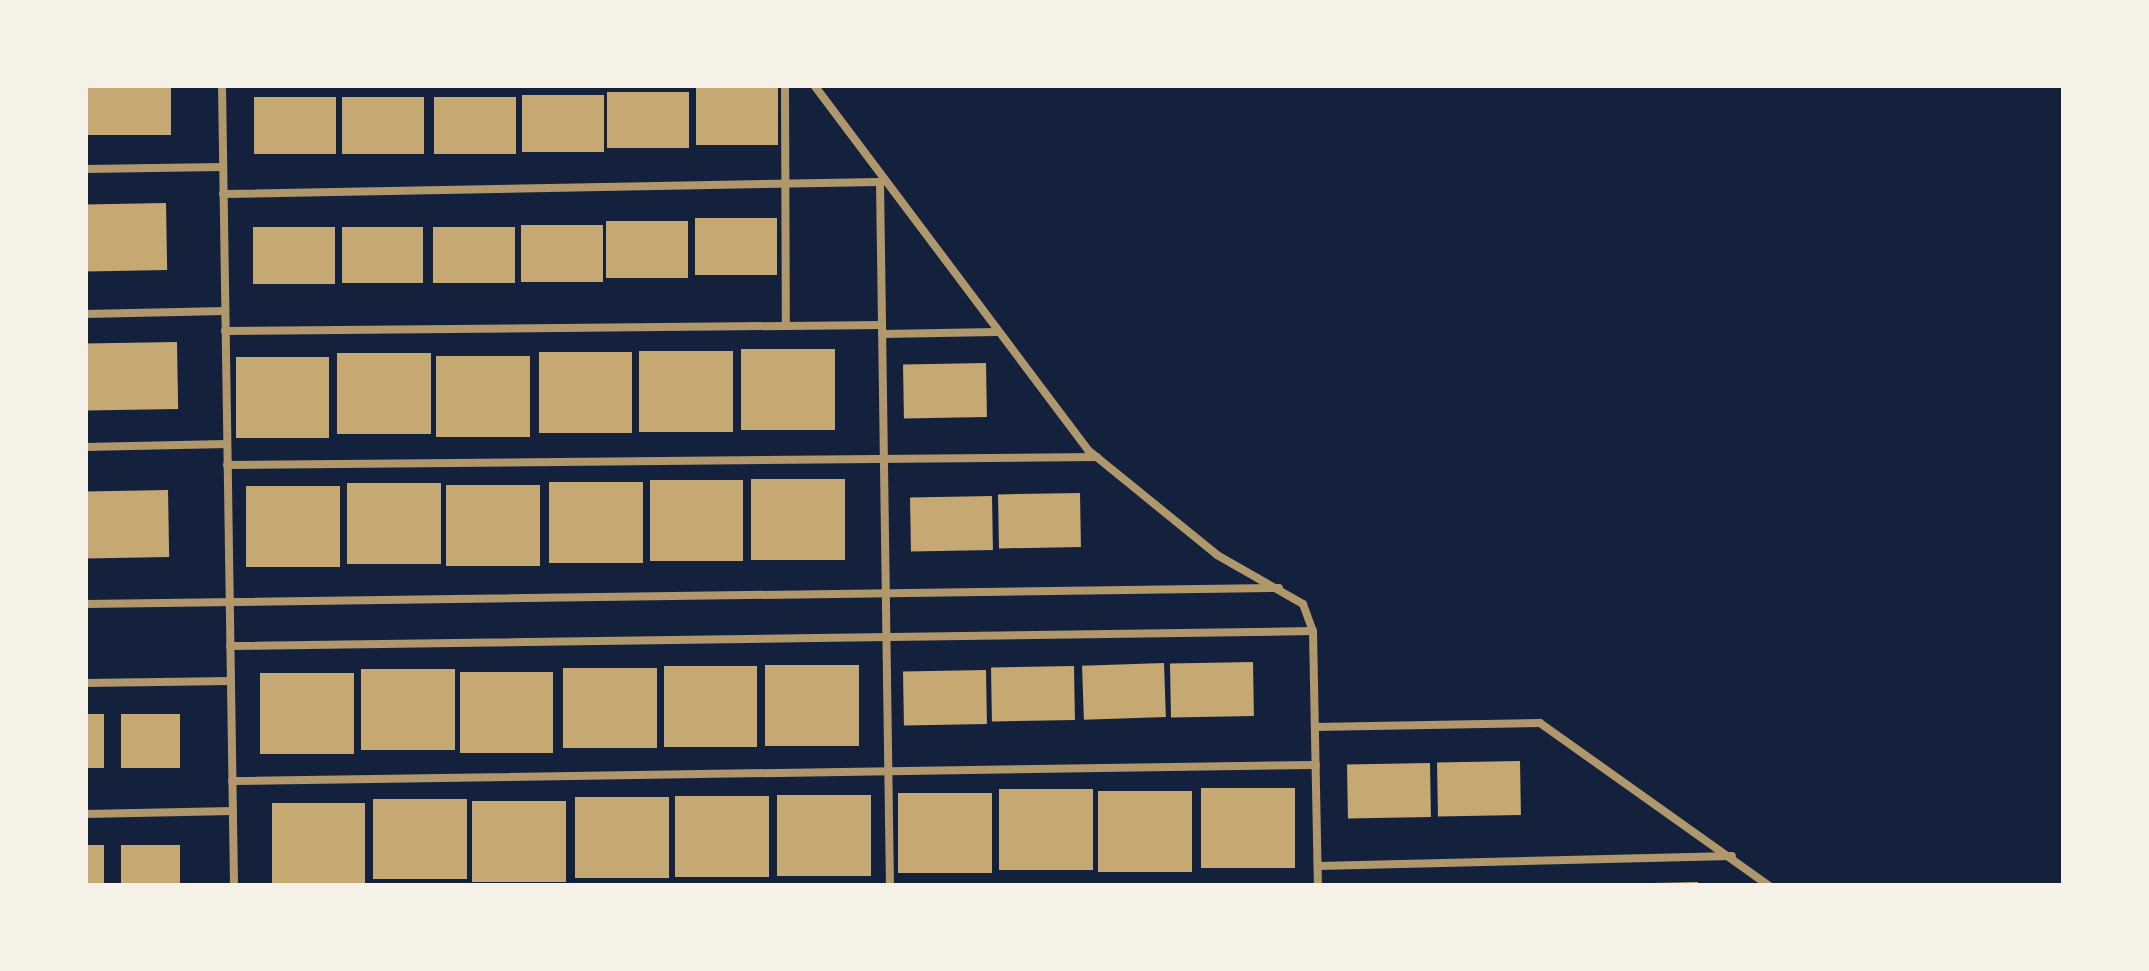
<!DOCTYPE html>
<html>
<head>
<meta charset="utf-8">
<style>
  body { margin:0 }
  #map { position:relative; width:2149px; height:971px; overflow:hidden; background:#14213d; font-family:Mulish,sans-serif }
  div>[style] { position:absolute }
  .building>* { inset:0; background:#c6a872; transform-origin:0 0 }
  .service>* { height:8px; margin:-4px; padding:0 4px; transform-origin:4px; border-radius:4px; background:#b1986c }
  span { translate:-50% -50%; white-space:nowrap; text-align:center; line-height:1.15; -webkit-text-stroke:9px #f6f1e7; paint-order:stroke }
  .frame { position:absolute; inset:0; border:88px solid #f6f1e7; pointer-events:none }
</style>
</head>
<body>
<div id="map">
  <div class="building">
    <div style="left:85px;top:85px;width:86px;height:50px"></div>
    <div style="left:696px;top:88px;width:82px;height:57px"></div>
    <div style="left:607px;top:92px;width:82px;height:56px"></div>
    <div style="left:522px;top:95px;width:82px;height:57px"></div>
    <div style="left:254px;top:97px;width:82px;height:57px"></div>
    <div style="left:342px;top:97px;width:82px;height:57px"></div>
    <div style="left:434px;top:97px;width:82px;height:57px"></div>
    <div style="left:166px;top:203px;width:67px;height:81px;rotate:89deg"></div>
    <div style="left:695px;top:218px;width:82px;height:57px"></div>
    <div style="left:606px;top:221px;width:82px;height:57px"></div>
    <div style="left:521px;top:225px;width:82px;height:57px"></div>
    <div style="left:253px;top:227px;width:82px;height:57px"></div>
    <div style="left:342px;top:227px;width:81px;height:56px"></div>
    <div style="left:433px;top:227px;width:82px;height:56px"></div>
    <div style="left:177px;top:342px;width:67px;height:92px;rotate:89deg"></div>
    <div style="left:741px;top:349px;width:94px;height:81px"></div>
    <div style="left:639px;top:351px;width:94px;height:81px"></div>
    <div style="left:539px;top:352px;width:93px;height:81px"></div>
    <div style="left:337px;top:353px;width:94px;height:81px"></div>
    <div style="left:436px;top:356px;width:94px;height:81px"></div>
    <div style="left:236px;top:357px;width:93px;height:81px"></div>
    <div style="left:986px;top:363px;width:54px;height:83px;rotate:89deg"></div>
    <div style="left:751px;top:479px;width:94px;height:81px"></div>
    <div style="left:650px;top:480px;width:93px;height:81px"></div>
    <div style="left:549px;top:482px;width:94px;height:81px"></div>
    <div style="left:347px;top:483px;width:94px;height:81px"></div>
    <div style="left:446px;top:485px;width:94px;height:81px"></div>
    <div style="left:246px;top:486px;width:94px;height:81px"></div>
    <div style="left:168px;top:490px;width:67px;height:83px;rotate:89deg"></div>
    <div style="left:1080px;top:493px;width:54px;height:82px;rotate:89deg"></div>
    <div style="left:992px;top:496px;width:54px;height:82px;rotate:89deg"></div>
    <div style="left:1253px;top:662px;width:54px;height:83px;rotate:89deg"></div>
    <div style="left:1164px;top:663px;width:54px;height:82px;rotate:88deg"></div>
    <div style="left:765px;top:665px;width:94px;height:81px"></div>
    <div style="left:664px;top:666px;width:93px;height:81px"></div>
    <div style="left:1074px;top:666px;width:54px;height:83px;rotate:89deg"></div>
    <div style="left:563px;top:668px;width:94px;height:80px"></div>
    <div style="left:361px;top:669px;width:94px;height:81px"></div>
    <div style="left:986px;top:670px;width:54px;height:83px;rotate:89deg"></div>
    <div style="left:460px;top:672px;width:93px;height:81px"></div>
    <div style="left:260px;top:673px;width:94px;height:81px"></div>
    <div style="left:85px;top:714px;width:19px;height:54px"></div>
    <div style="left:121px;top:714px;width:59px;height:54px"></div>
    <div style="left:1520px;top:761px;width:54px;height:83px;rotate:89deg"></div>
    <div style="left:1430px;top:763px;width:54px;height:83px;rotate:89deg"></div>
    <div style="left:1201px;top:788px;width:94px;height:80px"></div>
    <div style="left:999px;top:789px;width:94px;height:81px"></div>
    <div style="left:1098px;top:791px;width:94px;height:81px"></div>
    <div style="left:898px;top:793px;width:94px;height:80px"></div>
    <div style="left:777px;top:795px;width:94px;height:81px"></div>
    <div style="left:675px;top:796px;width:94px;height:81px"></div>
    <div style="left:575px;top:797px;width:94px;height:81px"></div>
    <div style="left:373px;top:799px;width:94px;height:80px"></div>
    <div style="left:472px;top:801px;width:94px;height:81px"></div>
    <div style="left:272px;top:803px;width:93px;height:80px"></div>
    <div style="left:85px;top:845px;width:19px;height:41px"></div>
    <div style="left:121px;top:845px;width:59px;height:41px"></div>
    <div style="clip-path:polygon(1698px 882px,1698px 886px,1653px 886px,1653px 883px)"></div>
  </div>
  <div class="service">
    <div style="left:222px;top:85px;width:801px;rotate:89.14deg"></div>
    <div style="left:785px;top:85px;width:240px;rotate:89.8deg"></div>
    <div style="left:814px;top:85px;width:456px;rotate:53.1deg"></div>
    <div style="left:1088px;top:450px;width:166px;rotate:39.1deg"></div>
    <div style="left:1217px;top:555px;width:99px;rotate:29.7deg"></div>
    <div style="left:1303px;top:604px;width:29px;rotate:70deg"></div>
    <div style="left:1313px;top:631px;width:255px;rotate:88.9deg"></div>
    <div style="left:85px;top:169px;width:138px;rotate:-0.8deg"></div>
    <div style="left:223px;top:194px;width:657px;rotate:-1.05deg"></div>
    <div style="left:880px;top:182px;width:704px;rotate:89.19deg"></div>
    <div style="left:85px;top:314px;width:140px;rotate:-1.2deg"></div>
    <div style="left:225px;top:331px;width:657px;rotate:-0.52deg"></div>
    <div style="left:882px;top:334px;width:114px;rotate:-1deg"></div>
    <div style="left:85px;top:447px;width:142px;rotate:-1.2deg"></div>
    <div style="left:227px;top:465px;width:870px;rotate:-0.53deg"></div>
    <div style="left:85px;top:604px;width:1194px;rotate:-0.77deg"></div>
    <div style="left:230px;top:646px;width:1083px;rotate:-0.79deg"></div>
    <div style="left:85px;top:683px;width:146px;rotate:-0.8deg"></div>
    <div style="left:1315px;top:727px;width:225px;rotate:-1deg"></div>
    <div style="left:1540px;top:723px;width:281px;rotate:35.4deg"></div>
    <div style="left:232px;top:781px;width:1084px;rotate:-0.85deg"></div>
    <div style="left:85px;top:814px;width:148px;rotate:-1.2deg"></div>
    <div style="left:1318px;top:866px;width:414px;rotate:-1.4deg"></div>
  </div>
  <div class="frame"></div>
</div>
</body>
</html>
